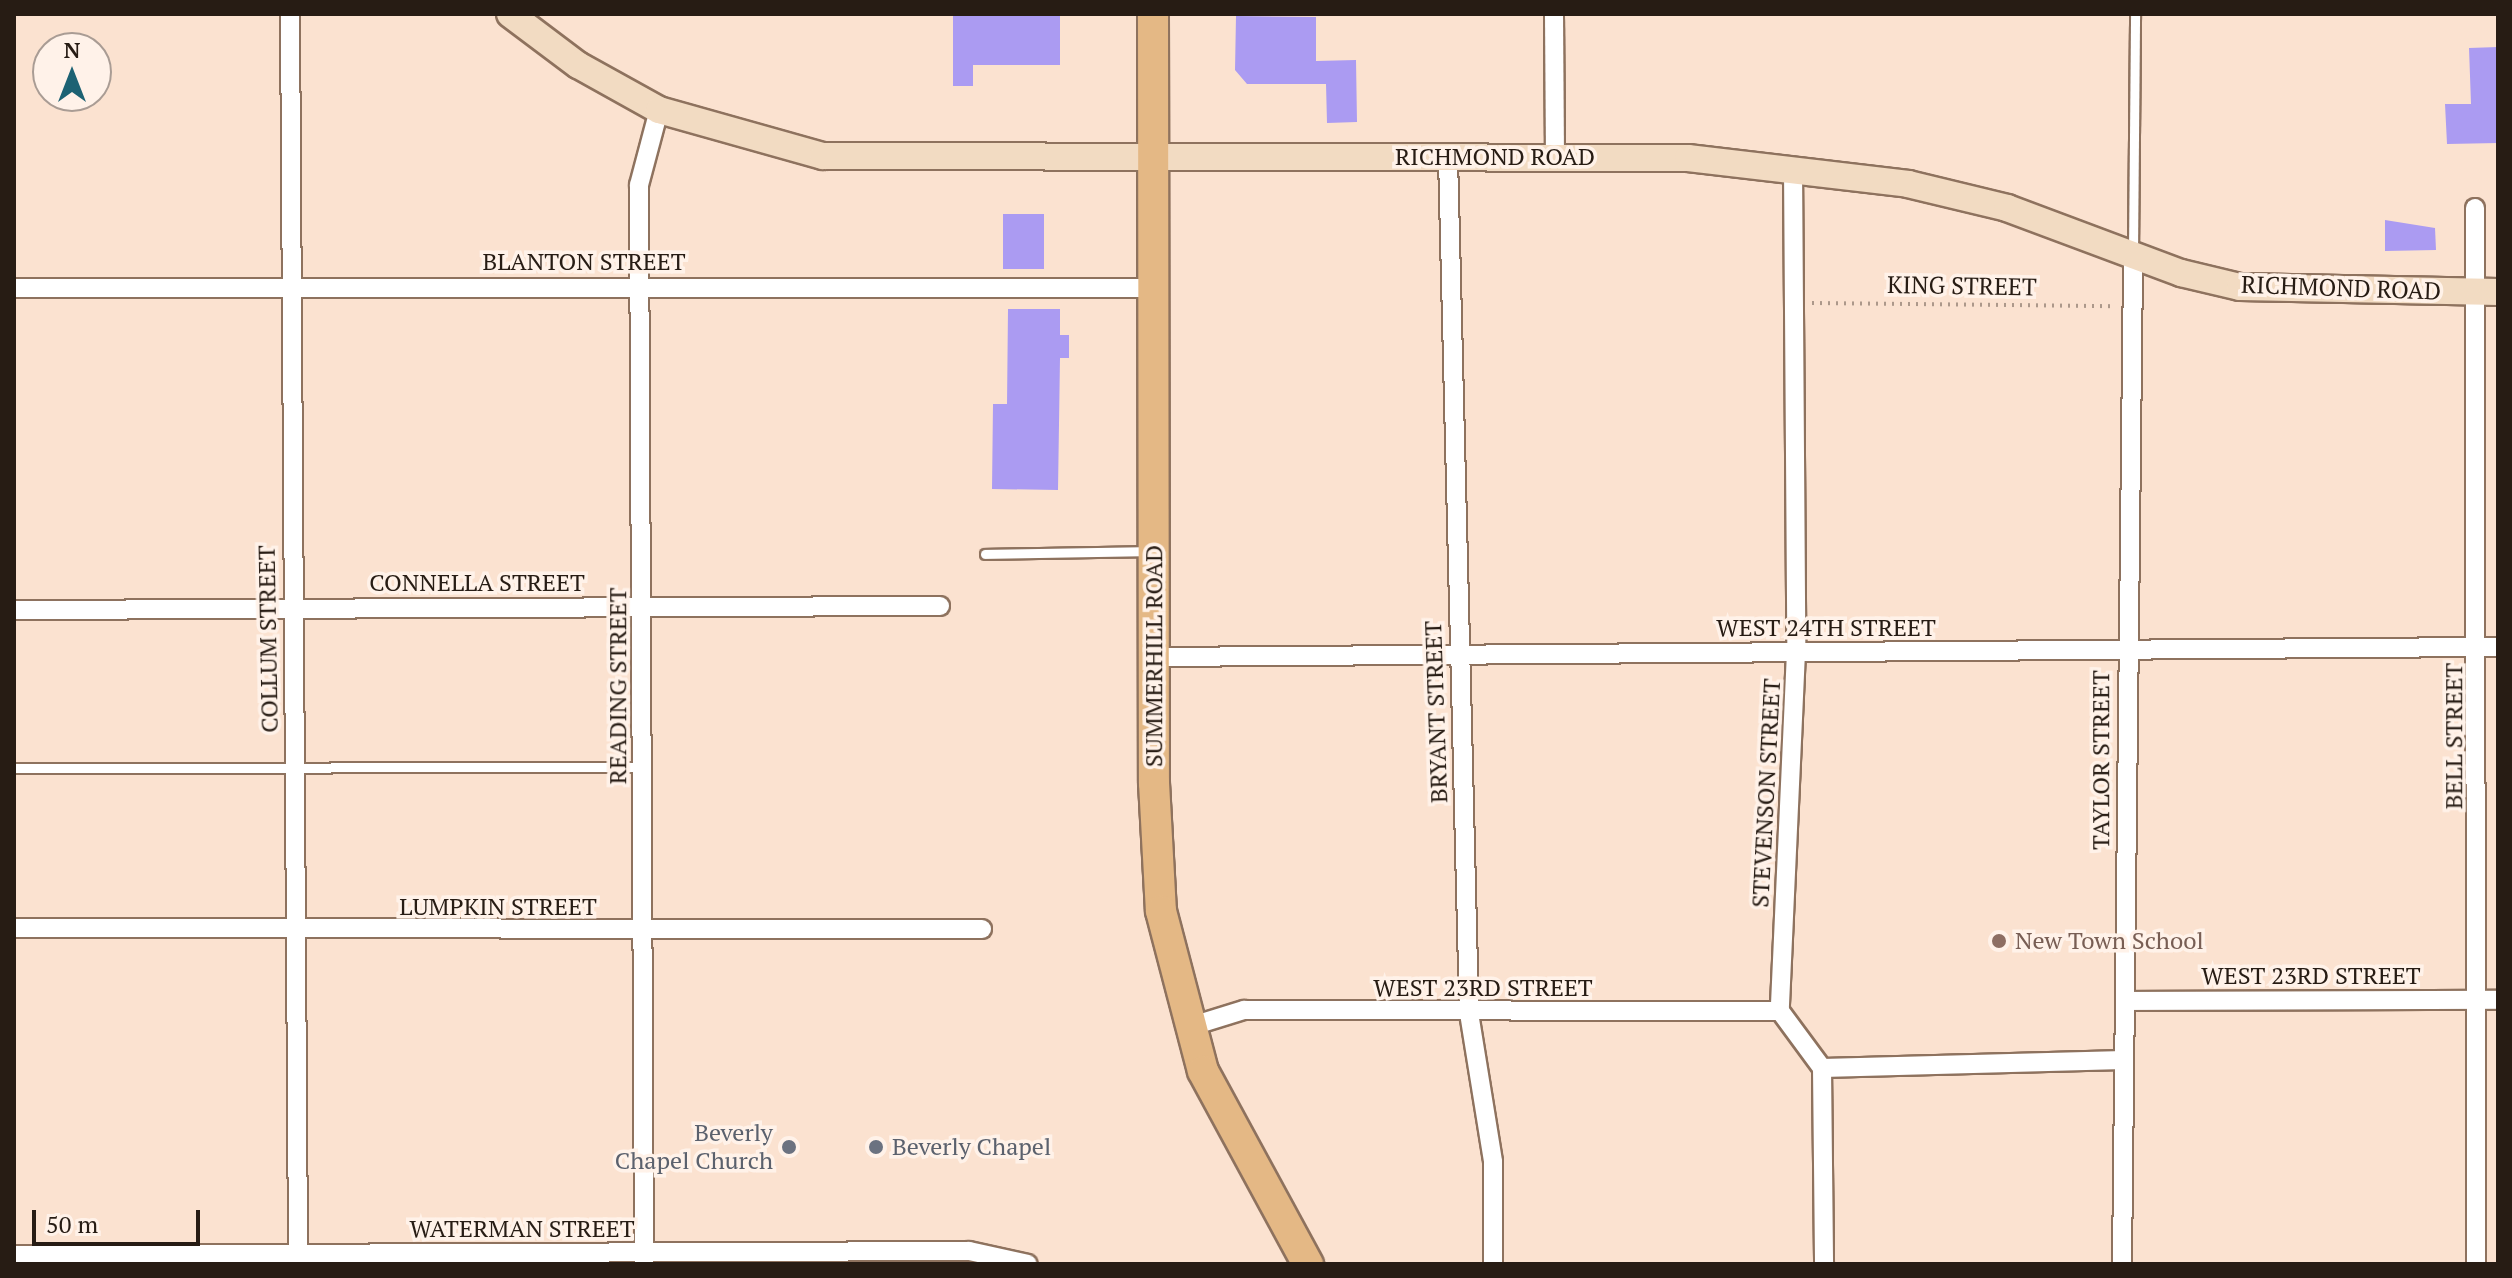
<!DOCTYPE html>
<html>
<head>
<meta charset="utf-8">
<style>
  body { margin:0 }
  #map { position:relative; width:2512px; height:1278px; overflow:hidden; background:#fbe2d0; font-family:"PT Serif",serif }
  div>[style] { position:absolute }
  .building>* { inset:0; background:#ab9bf2; transform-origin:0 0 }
  .path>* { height:4px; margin-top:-2px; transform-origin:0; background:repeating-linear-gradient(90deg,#ac988a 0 2px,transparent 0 8px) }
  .roads { filter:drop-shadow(2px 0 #8e725e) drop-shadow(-2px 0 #8e725e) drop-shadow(0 2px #8e725e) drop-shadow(0 -2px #8e725e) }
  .lane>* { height:9px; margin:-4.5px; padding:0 4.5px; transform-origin:4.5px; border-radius:4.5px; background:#fff }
  .street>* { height:18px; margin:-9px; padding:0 9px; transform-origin:9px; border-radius:9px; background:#fff }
  .secondary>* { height:26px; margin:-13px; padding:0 13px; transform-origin:13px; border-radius:13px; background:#f2dbc2 }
  .primary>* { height:30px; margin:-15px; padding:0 15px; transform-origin:15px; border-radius:15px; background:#e4b885 }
  .dots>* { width:22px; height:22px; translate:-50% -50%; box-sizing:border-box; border:4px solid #fff2e9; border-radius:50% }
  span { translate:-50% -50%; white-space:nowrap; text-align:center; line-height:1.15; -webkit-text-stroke:7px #fff2e9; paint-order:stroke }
  .street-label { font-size:24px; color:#271c14 }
  .education-label { font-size:24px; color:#785e54 }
  .left { translate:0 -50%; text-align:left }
  .worship-label { font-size:24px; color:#5b616d }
  .right { translate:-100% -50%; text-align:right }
  .frame { position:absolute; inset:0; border:16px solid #271c14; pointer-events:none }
  .north { position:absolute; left:32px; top:32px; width:80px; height:80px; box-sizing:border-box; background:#fff2e9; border:2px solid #a99c94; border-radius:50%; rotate:0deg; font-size:22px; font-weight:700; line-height:32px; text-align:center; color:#271c14 }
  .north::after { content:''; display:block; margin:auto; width:28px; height:36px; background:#1d6273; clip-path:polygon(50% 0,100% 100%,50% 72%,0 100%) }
  .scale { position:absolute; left:32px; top:1210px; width:168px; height:36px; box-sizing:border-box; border:4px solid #271c14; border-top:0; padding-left:10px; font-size:24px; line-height:28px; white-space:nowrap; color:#271c14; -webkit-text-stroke:6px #fff2e9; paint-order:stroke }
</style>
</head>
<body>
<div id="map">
  <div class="building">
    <div style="clip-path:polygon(953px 14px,1060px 14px,1060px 65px,973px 65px,973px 86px,953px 86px)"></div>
    <div style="clip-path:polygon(1236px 16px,1316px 17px,1316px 61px,1356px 60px,1357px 122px,1327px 123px,1326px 84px,1247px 84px,1235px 70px)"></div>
    <div style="clip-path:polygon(2498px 47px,2498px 143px,2447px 144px,2445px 104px,2471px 104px,2469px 48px)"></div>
    <div style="left:1003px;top:214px;width:41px;height:55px"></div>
    <div style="clip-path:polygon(2385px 220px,2435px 228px,2436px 250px,2385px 251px)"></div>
    <div style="clip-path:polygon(1008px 309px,1060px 309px,1060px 335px,1069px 335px,1069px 358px,1060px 358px,1058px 490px,992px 489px,993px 404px,1007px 404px)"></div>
  </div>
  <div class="path">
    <div style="left:1812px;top:303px;width:304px;rotate:0.6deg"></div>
  </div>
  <div class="roads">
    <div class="lane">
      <div style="left:2133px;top:252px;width:238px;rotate:-89.5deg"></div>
      <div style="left:985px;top:554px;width:166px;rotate:-1deg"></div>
      <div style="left:14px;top:768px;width:629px;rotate:-0.09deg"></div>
    </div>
    <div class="street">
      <div style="left:290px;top:14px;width:1250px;rotate:89.63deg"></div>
      <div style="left:1554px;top:14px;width:141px;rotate:89.6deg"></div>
      <div style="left:1448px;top:157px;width:856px;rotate:88.59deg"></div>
      <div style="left:1469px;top:1013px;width:151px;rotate:80.8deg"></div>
      <div style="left:1493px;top:1162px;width:102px;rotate:90deg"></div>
      <div style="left:1793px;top:167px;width:485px;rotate:89.6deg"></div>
      <div style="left:1796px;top:652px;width:359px;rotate:92.6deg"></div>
      <div style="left:1780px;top:1011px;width:71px;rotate:53.6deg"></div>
      <div style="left:1822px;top:1068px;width:196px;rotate:89.4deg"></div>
      <div style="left:2475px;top:208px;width:1056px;rotate:89.95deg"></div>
      <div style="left:14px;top:288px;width:1141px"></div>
      <div style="left:14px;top:610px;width:926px;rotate:-0.25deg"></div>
      <div style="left:1154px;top:657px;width:1344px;rotate:-0.43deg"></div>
      <div style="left:14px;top:928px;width:968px;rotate:0.06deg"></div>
      <div style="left:2125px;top:1001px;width:373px;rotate:-0.2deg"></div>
      <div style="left:1189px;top:1027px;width:58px;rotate:-17.2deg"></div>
      <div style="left:1244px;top:1010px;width:536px;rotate:0.11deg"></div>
      <div style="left:1822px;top:1068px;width:302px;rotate:-1.5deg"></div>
      <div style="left:14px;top:1255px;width:955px;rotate:-0.24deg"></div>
      <div style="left:969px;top:1251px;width:60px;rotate:12.4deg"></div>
      <div style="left:644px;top:1264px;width:1079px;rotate:-90.27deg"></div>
      <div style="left:639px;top:185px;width:78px;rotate:-75.1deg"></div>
      <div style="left:2122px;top:1264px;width:1008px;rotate:-89.37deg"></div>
    </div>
    <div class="secondary">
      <div style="left:510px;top:14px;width:85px;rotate:36.9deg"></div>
      <div style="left:578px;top:65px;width:93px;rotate:29.1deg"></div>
      <div style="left:659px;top:110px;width:170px;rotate:15.7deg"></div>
      <div style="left:823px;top:156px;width:865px;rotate:0.13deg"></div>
      <div style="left:1688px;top:158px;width:222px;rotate:6.7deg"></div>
      <div style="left:1908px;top:184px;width:102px;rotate:13.6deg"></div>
      <div style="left:2007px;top:208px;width:186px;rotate:20.5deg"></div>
      <div style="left:2181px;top:273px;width:61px;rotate:13.3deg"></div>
      <div style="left:2240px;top:287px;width:258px;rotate:1.1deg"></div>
    </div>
    <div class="primary">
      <div style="left:1153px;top:14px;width:769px;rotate:89.93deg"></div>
      <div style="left:1154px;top:783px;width:128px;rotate:86.9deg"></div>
      <div style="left:1161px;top:911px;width:165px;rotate:75.3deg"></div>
      <div style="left:1203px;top:1071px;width:220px;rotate:61.5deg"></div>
    </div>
  </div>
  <div class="dots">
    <div style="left:1999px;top:941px;background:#8d6e63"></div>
    <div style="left:789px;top:1147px;background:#6b7280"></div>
    <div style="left:876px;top:1147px;background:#6b7280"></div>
  </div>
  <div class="street-label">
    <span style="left:1495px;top:157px">RICHMOND ROAD</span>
    <span style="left:584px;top:262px">BLANTON STREET</span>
    <span style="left:1962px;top:286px;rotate:1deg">KING STREET</span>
    <span style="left:2341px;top:288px;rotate:2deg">RICHMOND ROAD</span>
    <span style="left:477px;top:583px">CONNELLA STREET</span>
    <span style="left:1826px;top:628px">WEST 24TH STREET</span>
    <span style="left:268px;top:639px;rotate:-91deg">COLLUM STREET</span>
    <span style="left:1154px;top:656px;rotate:-90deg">SUMMERHILL ROAD</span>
    <span style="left:618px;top:686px;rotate:-90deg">READING STREET</span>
    <span style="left:1436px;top:712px;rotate:-92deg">BRYANT STREET</span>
    <span style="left:2454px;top:736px;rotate:-90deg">BELL STREET</span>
    <span style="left:2101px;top:760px;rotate:-90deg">TAYLOR STREET</span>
    <span style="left:1766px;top:793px;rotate:-87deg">STEVENSON STREET</span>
    <span style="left:498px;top:907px">LUMPKIN STREET</span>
    <span style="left:2311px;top:976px">WEST 23RD STREET</span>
    <span style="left:1483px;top:988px">WEST 23RD STREET</span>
    <span style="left:522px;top:1229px">WATERMAN STREET</span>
  </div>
  <div class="education-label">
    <span class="left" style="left:2015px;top:941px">New Town School</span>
  </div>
  <div class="worship-label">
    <span class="right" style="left:773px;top:1147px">Beverly<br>Chapel Church</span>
    <span class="left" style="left:892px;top:1147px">Beverly Chapel</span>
  </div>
  <div class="frame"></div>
  <div class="north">N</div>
  <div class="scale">50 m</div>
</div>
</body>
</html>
